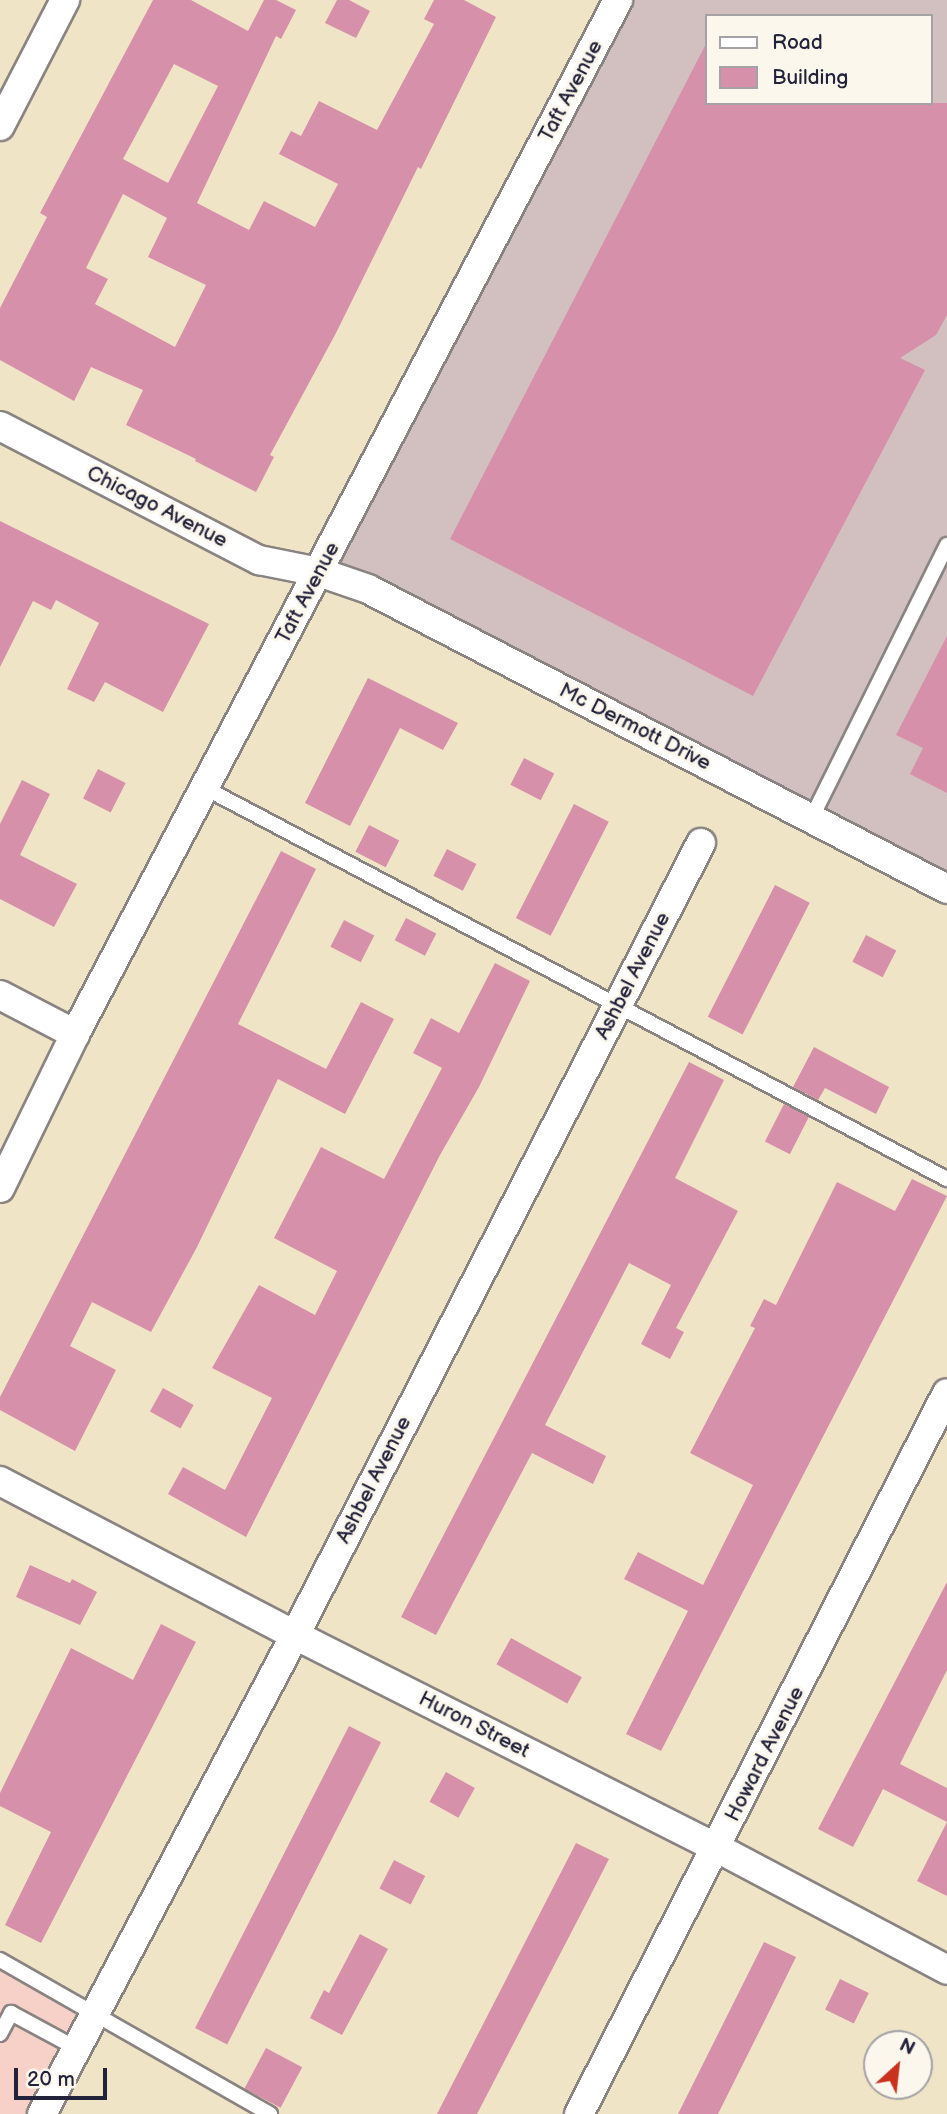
<!DOCTYPE html>
<html>
<head>
<meta charset="utf-8">
<style>
  body { margin:0 }
  #map { position:relative; width:947px; height:2114px; overflow:hidden; background:#f0e4c7; font-family:"Balsamiq Sans",sans-serif }
  div>[style] { position:absolute }
  .built>* { inset:0; background:#f7d1c7 }
  .industrial>* { inset:0; background:#d2bfc0 }
  .building>* { inset:0; background:#d790a9; transform-origin:0 0 }
  .roads { filter:drop-shadow(2px 0 #898381) drop-shadow(-2px 0 #898381) drop-shadow(0 2px #898381) drop-shadow(0 -2px #898381) }
  .service>* { height:14px; margin:-7px; padding:0 7px; transform-origin:7px; border-radius:7px; background:#fff }
  .minor>* { height:28px; margin:-14px; padding:0 14px; transform-origin:14px; border-radius:14px; background:#fff }
  span { translate:-50% -50%; white-space:nowrap; text-align:center; line-height:1.15; -webkit-text-stroke:6px #fbf7ec; paint-order:stroke }
  .street-label { font-size:21px; color:#22223b }
  .legend { position:absolute; left:705px; top:14px; width:228px; height:91px; box-sizing:border-box; background:#fbf7ec; border:2px solid #a4a2a5; margin:0; padding:9px 12px; list-style:none; font-size:21px; color:#22223b }
  .legend li { display:flex; align-items:center; gap:14px; height:35px }
  .legend b { width:35px; border:2px solid #a4a2a5 }
  .north { position:absolute; left:863px; top:2030px; width:70px; height:70px; box-sizing:border-box; background:#fbf7ec; border:2px solid #a4a2a5; border-radius:50%; rotate:27deg; font-size:19px; font-weight:700; line-height:28px; text-align:center; color:#22223b }
  .north::after { content:''; display:block; margin:auto; width:24px; height:32px; background:#c8321e; clip-path:polygon(50% 0,100% 100%,50% 72%,0 100%) }
  .scale { position:absolute; left:14px; top:2068px; width:93px; height:32px; box-sizing:border-box; border:4px solid #22223b; border-top:0; padding-left:9px; font-size:21px; line-height:24px; white-space:nowrap; color:#22223b; -webkit-text-stroke:5px #fbf7ec; paint-order:stroke }
</style>
</head>
<body>
<div id="map">
  <div class="built">
    <div style="clip-path:polygon(0 1949px,108px 2011px,53px 2114px,0 2114px)"></div>
  </div>
  <div class="industrial">
    <div style="clip-path:polygon(evenodd,630px 0,947px 0,947px 876px,335px 566px,630px 0,707px 16px,931px 16px,931px 103px,707px 103px,707px 16px)"></div>
  </div>
  <div class="building">
    <div style="clip-path:polygon(evenodd,153px 0,191px 0,248px 31px,264px 0,276px 0,296px 10px,281px 39px,276px 36px,197px 203px,249px 230px,264px 201px,315px 227px,338px 184px,279px 154px,291px 131px,301px 136px,319px 101px,377px 130px,434px 24px,424px 19px,434px 0,464px 0,496px 17px,421px 169px,418px 167px,336px 333px,270px 455px,274px 457px,256px 492px,195px 461px,196px 459px,126px 425px,143px 390px,91px 367px,74px 401px,0 360px,0 308px,47px 217px,40px 213px,153px 0,174px 64px,218px 86px,168px 183px,123px 159px,174px 64px,153px 0,123px 194px,167px 218px,148px 257px,206px 285px,175px 347px,95px 304px,108px 279px,86px 268px,123px 194px)"></div>
    <div style="clip-path:polygon(337px 0,349px 0,370px 11px,356px 38px,325px 23px)"></div>
    <div style="clip-path:polygon(707px 42px,707px 103px,947px 103px,947px 315px,936px 335px,900px 358px,925px 370px,753px 696px,450px 539px)"></div>
    <div style="clip-path:polygon(0 521px,209px 624px,163px 712px,105px 682px,94px 702px,67px 689px,99px 623px,56px 600px,51px 610px,33px 601px,0 667px)"></div>
    <div style="clip-path:polygon(947px 636px,947px 793px,910px 774px,923px 748px,896px 735px)"></div>
    <div style="clip-path:polygon(368px 678px,458px 723px,443px 750px,400px 728px,350px 826px,305px 803px)"></div>
    <div style="left:524px;top:758px;width:34px;height:30px;rotate:27deg"></div>
    <div style="left:98px;top:769px;width:31px;height:33px;rotate:27deg"></div>
    <div style="clip-path:polygon(22px 780px,50px 794px,20px 855px,77px 884px,54px 927px,0 899px,0 824px)"></div>
    <div style="left:574px;top:804px;width:39px;height:128px;rotate:27deg"></div>
    <div style="left:369px;top:825px;width:34px;height:30px;rotate:27deg"></div>
    <div style="left:447px;top:849px;width:33px;height:30px;rotate:27deg"></div>
    <div style="clip-path:polygon(281px 851px,316px 869px,238px 1024px,326px 1069px,361px 1002px,394px 1019px,345px 1114px,278px 1079px,197px 1247px,151px 1332px,92px 1302px,70px 1346px,116px 1370px,75px 1451px,0 1410px,0 1397px)"></div>
    <div style="left:775px;top:885px;width:39px;height:148px;rotate:27deg"></div>
    <div style="left:406px;top:918px;width:34px;height:25px;rotate:27deg"></div>
    <div style="left:344px;top:920px;width:34px;height:30px;rotate:27deg"></div>
    <div style="left:866px;top:935px;width:34px;height:30px;rotate:27deg"></div>
    <div style="clip-path:polygon(495px 963px,530px 981px,479px 1087px,440px 1155px,246px 1537px,168px 1494px,183px 1467px,225px 1490px,272px 1398px,212px 1368px,259px 1285px,315px 1315px,337px 1271px,274px 1238px,288px 1211px,321px 1147px,384px 1179px,442px 1068px,413px 1053px,431px 1018px,459px 1033px)"></div>
    <div style="clip-path:polygon(814px 1047px,889px 1087px,876px 1114px,825px 1088px,818px 1100px,793px 1087px)"></div>
    <div style="clip-path:polygon(689px 1062px,724px 1080px,675px 1178px,738px 1211px,676px 1328px,684px 1332px,670px 1359px,641px 1344px,671px 1285px,629px 1263px,545px 1425px,606px 1456px,593px 1484px,532px 1453px,436px 1635px,401px 1617px)"></div>
    <div style="left:784px;top:1104px;width:28px;height:42px;rotate:27deg"></div>
    <div style="clip-path:polygon(912px 1179px,947px 1196px,661px 1751px,626px 1734px,688px 1611px,624px 1579px,638px 1552px,703px 1585px,753px 1485px,690px 1453px,755px 1328px,750px 1326px,764px 1299px,776px 1305px,837px 1182px,895px 1211px)"></div>
    <div style="left:163px;top:1388px;width:35px;height:27px;rotate:29deg"></div>
    <div style="clip-path:polygon(30px 1565px,70px 1583px,72px 1579px,97px 1592px,80px 1625px,16px 1597px)"></div>
    <div style="clip-path:polygon(947px 1582px,947px 1670px,900px 1764px,947px 1788px,947px 1896px,917px 1881px,947px 1822px,883px 1789px,853px 1847px,818px 1829px)"></div>
    <div style="clip-path:polygon(161px 1624px,196px 1642px,41px 1943px,5px 1925px,51px 1832px,0 1806px,0 1793px,71px 1648px,133px 1680px)"></div>
    <div style="left:511px;top:1638px;width:81px;height:30px;rotate:29deg"></div>
    <div style="left:349px;top:1726px;width:36px;height:339px;rotate:27deg"></div>
    <div style="left:446px;top:1772px;width:33px;height:34px;rotate:29deg"></div>
    <div style="clip-path:polygon(576px 1843px,609px 1859px,585px 1906px,477px 2114px,437px 2114px)"></div>
    <div style="left:394px;top:1860px;width:35px;height:32px;rotate:27deg"></div>
    <div style="clip-path:polygon(360px 1934px,388px 1949px,342px 2035px,310px 2018px,324px 1990px,329px 1993px)"></div>
    <div style="clip-path:polygon(764px 1942px,796px 1957px,765px 2020px,718px 2114px,678px 2114px)"></div>
    <div style="left:840px;top:1979px;width:32px;height:34px;rotate:26deg"></div>
    <div style="left:266px;top:2048px;width:41px;height:46px;rotate:28deg"></div>
  </div>
  <div class="roads">
    <div class="service">
      <div style="left:205px;top:788px;width:839px;rotate:27.79deg"></div>
      <div style="left:811px;top:819px;width:306px;rotate:-63.6deg"></div>
      <div style="left:0;top:1960px;width:311px;rotate:29.7deg"></div>
      <div style="left:0;top:2034px;width:24px;rotate:-62deg"></div>
      <div style="left:11px;top:2013px;width:74px;rotate:28.3deg"></div>
    </div>
    <div class="minor">
      <div style="left:0;top:126px;width:142px;rotate:-62.7deg"></div>
      <div style="left:0;top:426px;width:292px;rotate:27.4deg"></div>
      <div style="left:259px;top:560px;width:61px;rotate:11.3deg"></div>
      <div style="left:319px;top:572px;width:52px;rotate:19.1deg"></div>
      <div style="left:368px;top:589px;width:652px;rotate:27.39deg"></div>
      <div style="left:0;top:995px;width:85px;rotate:27.5deg"></div>
      <div style="left:0;top:1188px;width:171px;rotate:-64deg"></div>
      <div style="left:75px;top:1034px;width:1168px;rotate:-62.29deg"></div>
      <div style="left:0;top:1481px;width:333px;rotate:27.6deg"></div>
      <div style="left:295px;top:1635px;width:473px;rotate:26.8deg"></div>
      <div style="left:717px;top:1848px;width:260px;rotate:27.9deg"></div>
      <div style="left:42px;top:2114px;width:542px;rotate:-62.16deg"></div>
      <div style="left:295px;top:1635px;width:890px;rotate:-62.86deg"></div>
      <div style="left:579px;top:2114px;width:809px;rotate:-62.96deg"></div>
    </div>
  </div>
  <div class="street-label">
    <span style="left:571px;top:91px;rotate:-62deg">Taft Avenue</span>
    <span style="left:157px;top:507px;rotate:27deg">Chicago Avenue</span>
    <span style="left:308px;top:593px;rotate:-62deg">Taft Avenue</span>
    <span style="left:635px;top:727px;rotate:27deg">Mc Dermott Drive</span>
    <span style="left:633px;top:976px;rotate:-63deg">Ashbel Avenue</span>
    <span style="left:374px;top:1480px;rotate:-63deg">Ashbel Avenue</span>
    <span style="left:474px;top:1725px;rotate:27deg">Huron Street</span>
    <span style="left:765px;top:1754px;rotate:-63deg">Howard Avenue</span>
  </div>
  <ul class="legend">
  <li><b style="height:9px;background:#fff"></b>Road</li>
  <li><b style="height:19px;background:#d790a9"></b>Building</li>
  </ul>
  <div class="north">N</div>
  <div class="scale">20 m</div>
</div>
</body>
</html>
